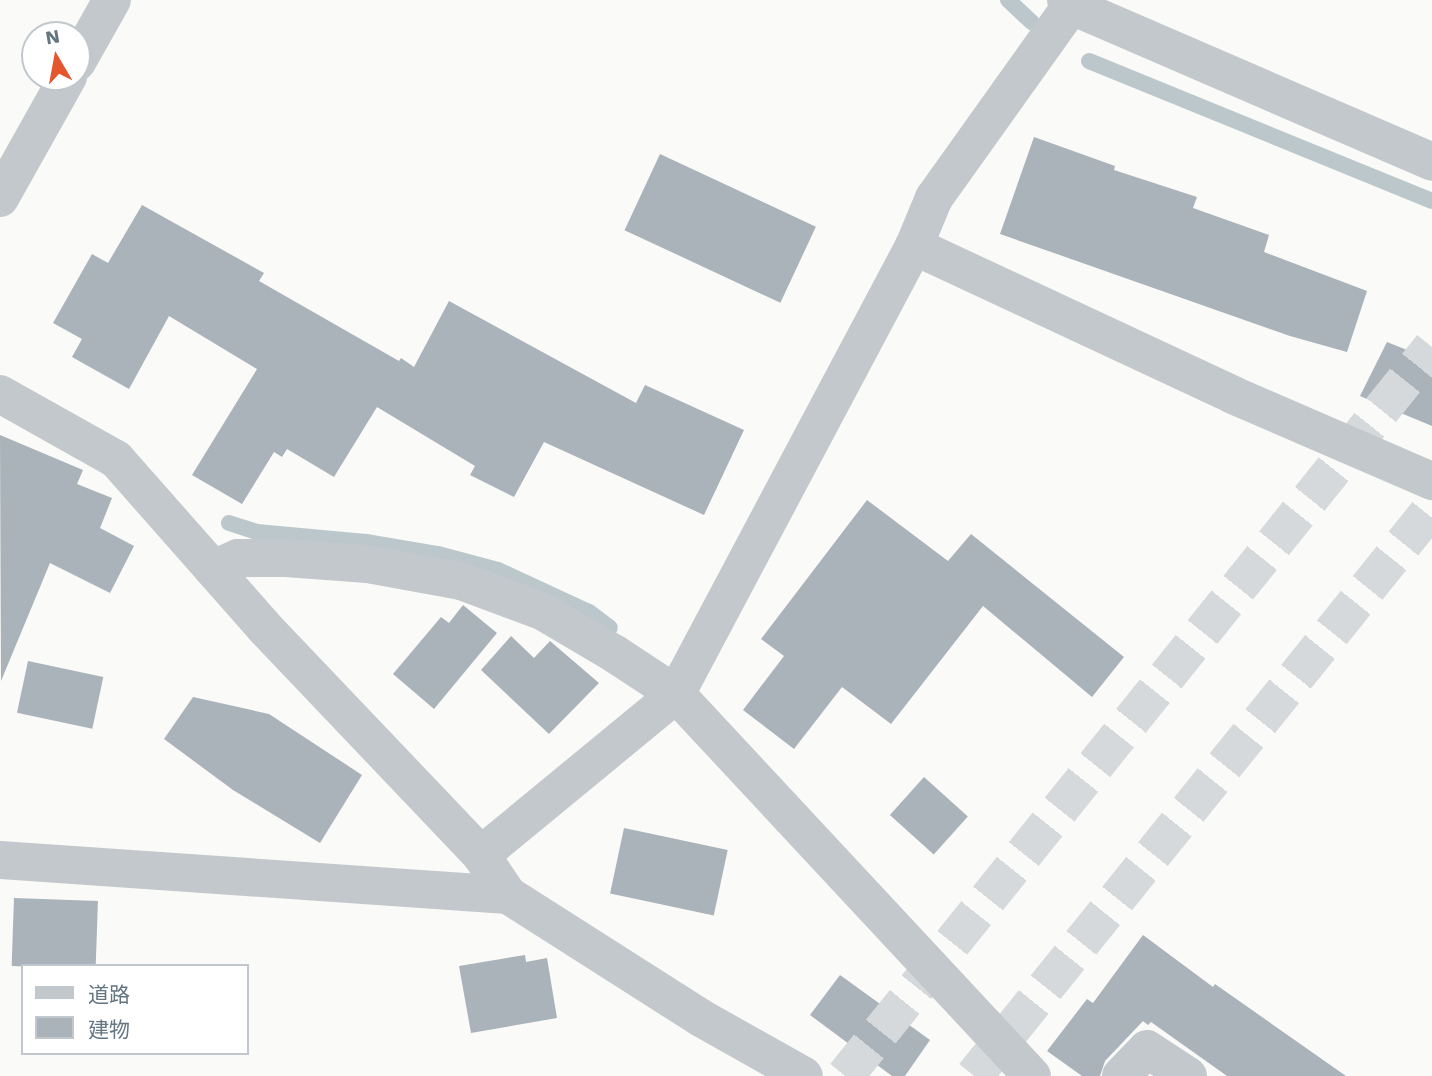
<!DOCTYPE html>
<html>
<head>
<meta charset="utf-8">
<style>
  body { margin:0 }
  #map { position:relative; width:1432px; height:1076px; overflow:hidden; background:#fafaf8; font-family:"Work Sans","Noto Sans JP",sans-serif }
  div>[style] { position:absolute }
  .stream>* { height:16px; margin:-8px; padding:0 8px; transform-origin:8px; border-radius:8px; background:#bbc7cb }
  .building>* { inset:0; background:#aab3b9; transform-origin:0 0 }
  .primary-tunnel>* { height:38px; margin-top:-19px; transform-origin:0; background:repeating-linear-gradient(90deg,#d5d9db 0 38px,transparent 0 57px) }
  .minor>* { height:38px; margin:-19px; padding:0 19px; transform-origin:19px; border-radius:19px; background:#c3c8cc }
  span { translate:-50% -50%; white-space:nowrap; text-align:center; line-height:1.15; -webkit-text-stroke:7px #fff; paint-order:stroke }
  .legend { position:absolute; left:21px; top:964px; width:228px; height:91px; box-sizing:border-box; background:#fff; border:2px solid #c1c8cd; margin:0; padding:9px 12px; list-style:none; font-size:21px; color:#657683 }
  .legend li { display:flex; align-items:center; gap:14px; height:35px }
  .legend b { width:35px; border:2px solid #c1c8cd }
  .north { position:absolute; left:21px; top:21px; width:70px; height:70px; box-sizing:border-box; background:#fff; border:2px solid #c1c8cd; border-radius:50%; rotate:350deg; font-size:19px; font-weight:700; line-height:28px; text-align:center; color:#657683 }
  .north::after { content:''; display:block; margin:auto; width:24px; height:32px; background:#e4572e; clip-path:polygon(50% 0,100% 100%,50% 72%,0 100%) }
</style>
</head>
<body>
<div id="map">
  <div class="stream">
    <div style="left:1008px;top:0;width:33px;rotate:43deg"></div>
    <div style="left:1089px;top:61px;width:370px;rotate:22.2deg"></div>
    <div style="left:229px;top:523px;width:29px;rotate:18deg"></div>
    <div style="left:257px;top:532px;width:109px;rotate:5.2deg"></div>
    <div style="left:366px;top:542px;width:73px;rotate:9.5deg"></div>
    <div style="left:438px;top:554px;width:62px;rotate:14.9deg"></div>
    <div style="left:498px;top:570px;width:100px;rotate:24.8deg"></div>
    <div style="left:589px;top:612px;width:26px;rotate:37deg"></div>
  </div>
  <div class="building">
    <div style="clip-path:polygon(1034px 137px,1115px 166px,1114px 170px,1197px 197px,1193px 208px,1269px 235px,1264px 252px,1367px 291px,1347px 352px,1290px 336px,1000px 234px)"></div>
    <div style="left:660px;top:154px;width:172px;height:84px;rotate:25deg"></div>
    <div style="clip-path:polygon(142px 205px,264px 273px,259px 281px,399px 361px,401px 358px,414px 367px,449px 301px,636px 403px,645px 385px,744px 430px,704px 515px,544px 442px,514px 497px,470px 475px,475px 466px,377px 407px,334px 477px,287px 449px,282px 457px,274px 452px,242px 504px,192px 475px,257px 369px,169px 316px,129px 389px,72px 357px,82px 339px,53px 323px,92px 254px,108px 263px)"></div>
    <div style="clip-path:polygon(1387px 342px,1432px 360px,1432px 426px,1360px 396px)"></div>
    <div style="clip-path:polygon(0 435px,83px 470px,77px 484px,112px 498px,100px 528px,134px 546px,110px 593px,50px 563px,1px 681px)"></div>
    <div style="clip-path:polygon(867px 500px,948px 561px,971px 534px,1124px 657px,1092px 697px,983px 606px,891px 724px,842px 687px,794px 749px,743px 710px,784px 656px,761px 639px)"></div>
    <div style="clip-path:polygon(463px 605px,497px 633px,434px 709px,393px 674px,441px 617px,449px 623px)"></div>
    <div style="clip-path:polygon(511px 636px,534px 658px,550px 641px,599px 683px,549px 734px,481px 670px)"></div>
    <div style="left:28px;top:661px;width:77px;height:53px;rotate:12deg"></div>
    <div style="clip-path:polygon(193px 697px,269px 714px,362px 775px,320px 843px,233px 790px,164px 739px)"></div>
    <div style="left:924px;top:777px;width:59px;height:51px;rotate:42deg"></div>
    <div style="left:624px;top:828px;width:106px;height:67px;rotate:12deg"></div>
    <div style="left:14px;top:898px;width:84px;height:68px;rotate:2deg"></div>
    <div style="clip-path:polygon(1143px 935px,1213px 987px,1215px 984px,1346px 1076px,1227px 1076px,1151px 1022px,1148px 1025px,1143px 1021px,1105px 1061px,1100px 1076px,1082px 1076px,1047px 1051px,1087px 999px,1093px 1003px)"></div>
    <div style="clip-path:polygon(525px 955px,526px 962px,547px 958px,557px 1018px,471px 1033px,459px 966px)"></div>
    <div style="clip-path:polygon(840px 975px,930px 1040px,905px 1076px,892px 1076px,810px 1015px)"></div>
  </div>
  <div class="primary-tunnel">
    <div style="left:845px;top:1076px;width:936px;rotate:-51.16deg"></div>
    <div style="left:974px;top:1076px;width:730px;rotate:-51.12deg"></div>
  </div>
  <div class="minor">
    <div style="left:1066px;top:0;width:8px;rotate:45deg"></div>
    <div style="left:1072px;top:6px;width:392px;rotate:23.4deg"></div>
    <div style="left:77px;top:62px;width:71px;rotate:-60.6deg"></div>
    <div style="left:0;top:198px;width:139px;rotate:-60.7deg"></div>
    <div style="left:914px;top:246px;width:352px;rotate:25deg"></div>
    <div style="left:1233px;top:395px;width:217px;rotate:23.4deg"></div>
    <div style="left:0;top:394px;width:133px;rotate:29.3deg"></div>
    <div style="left:116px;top:459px;width:224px;rotate:48.6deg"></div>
    <div style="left:264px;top:627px;width:315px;rotate:46.4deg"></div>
    <div style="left:481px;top:855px;width:48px;rotate:56deg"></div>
    <div style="left:508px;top:895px;width:229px;rotate:32.5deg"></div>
    <div style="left:701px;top:1018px;width:118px;rotate:29.4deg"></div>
    <div style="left:213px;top:569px;width:27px;rotate:-24deg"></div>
    <div style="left:238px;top:558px;width:48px"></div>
    <div style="left:286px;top:558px;width:82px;rotate:4.2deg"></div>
    <div style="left:368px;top:564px;width:95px;rotate:10.4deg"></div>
    <div style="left:461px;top:581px;width:86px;rotate:20.3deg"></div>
    <div style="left:542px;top:611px;width:85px;rotate:30.5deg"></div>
    <div style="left:615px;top:654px;width:73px;rotate:33.3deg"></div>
    <div style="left:676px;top:694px;width:522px;rotate:47.02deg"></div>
    <div style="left:481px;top:855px;width:253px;rotate:-39.5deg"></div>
    <div style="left:676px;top:694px;width:507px;rotate:-62.02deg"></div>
    <div style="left:914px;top:246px;width:52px;rotate:-67.4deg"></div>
    <div style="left:934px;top:198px;width:243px;rotate:-54.5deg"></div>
    <div style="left:0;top:860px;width:509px;rotate:3.94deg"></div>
    <div style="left:1121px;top:1076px;width:37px;rotate:-46deg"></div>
    <div style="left:1147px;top:1049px;width:49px;rotate:33.4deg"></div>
  </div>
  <ul class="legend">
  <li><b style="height:9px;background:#c3c8cc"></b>道路</li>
  <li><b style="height:19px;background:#aab3b9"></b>建物</li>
  </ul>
  <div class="north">N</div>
</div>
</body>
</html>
